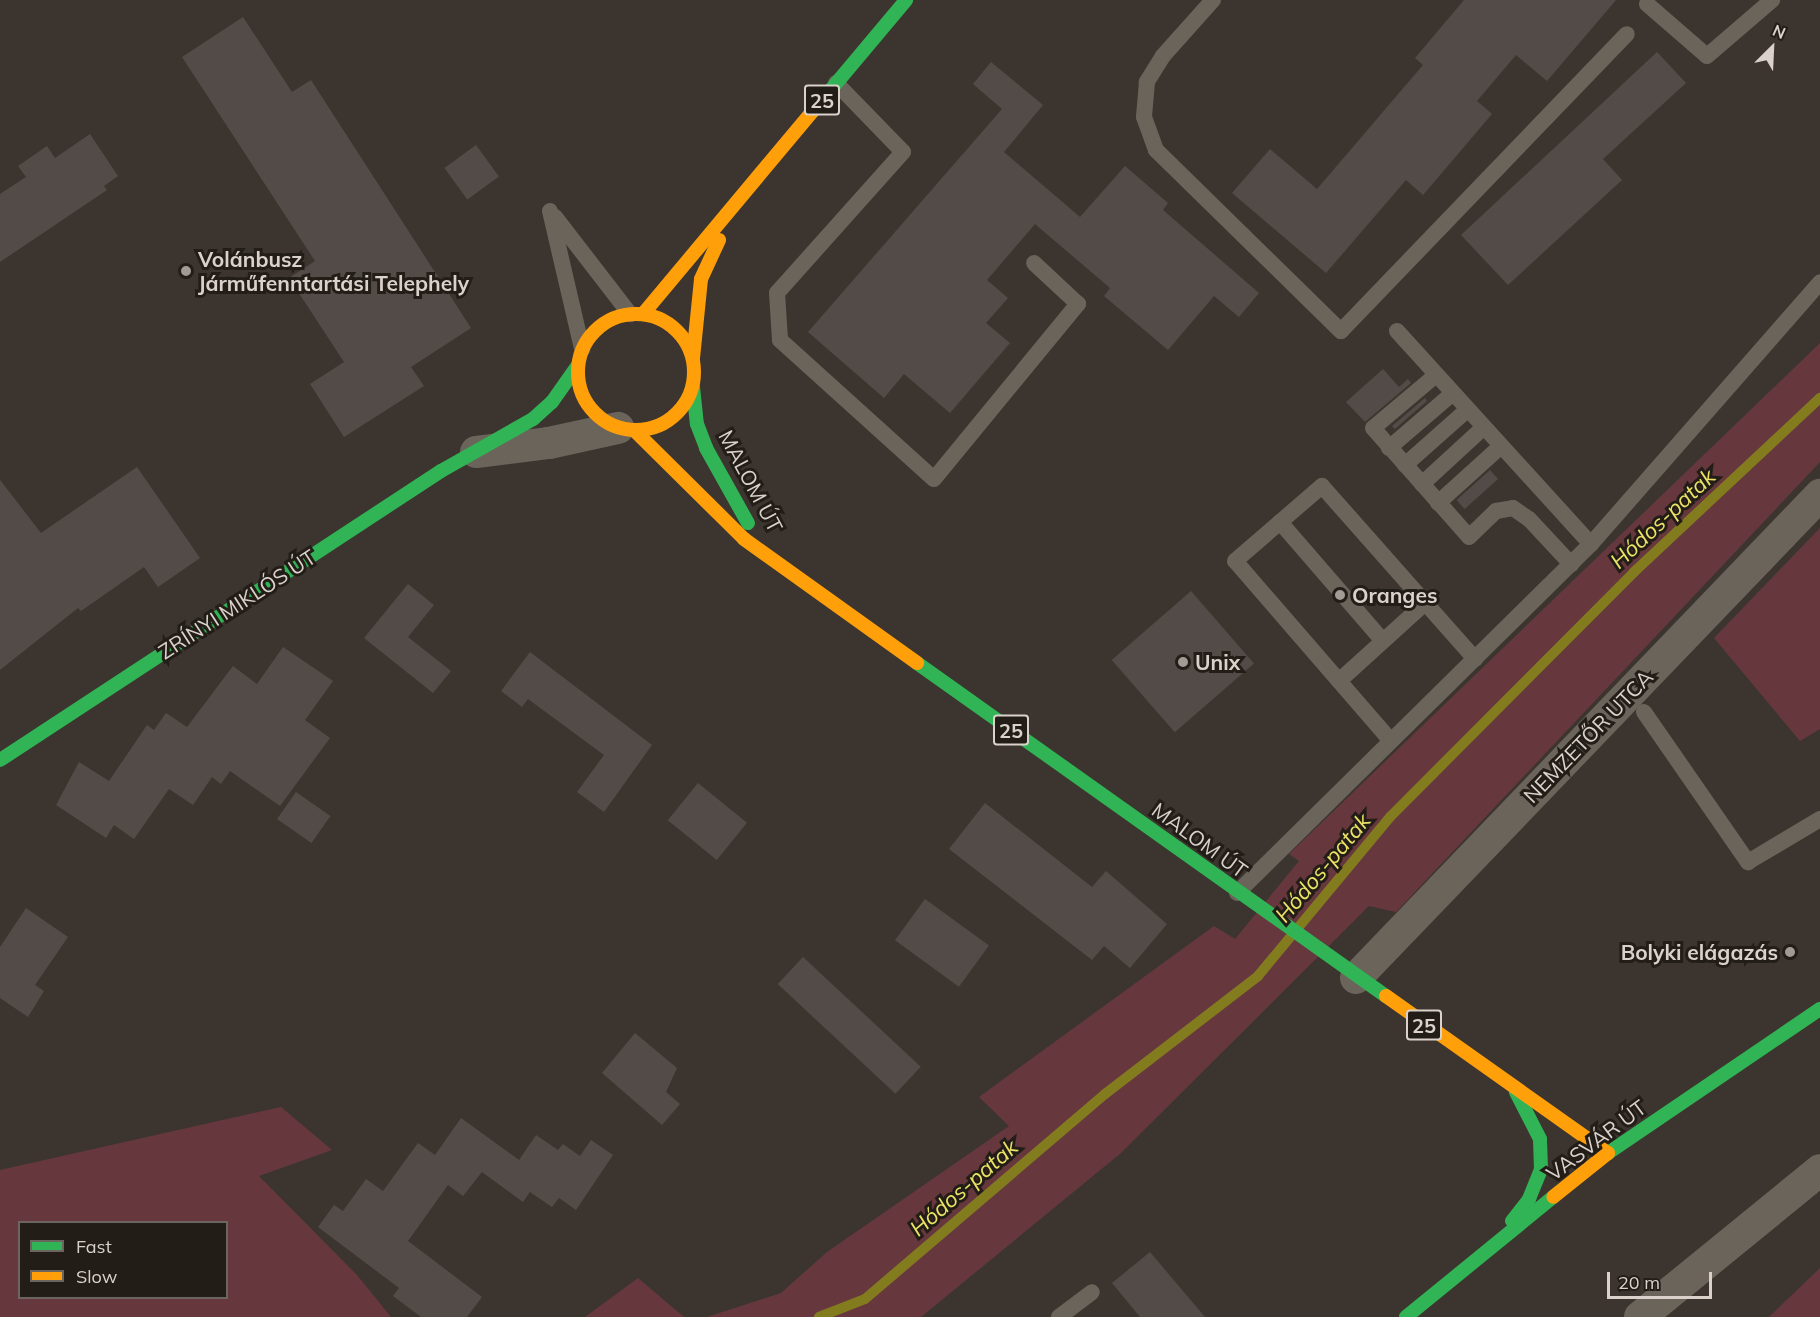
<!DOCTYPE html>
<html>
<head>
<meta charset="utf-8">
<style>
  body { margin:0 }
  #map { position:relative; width:1820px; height:1317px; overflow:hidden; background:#3c352f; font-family:Mulish,sans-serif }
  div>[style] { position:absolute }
  .green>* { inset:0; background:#66383e }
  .stream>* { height:10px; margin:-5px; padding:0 5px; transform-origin:5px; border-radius:5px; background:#837c1f }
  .building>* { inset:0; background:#524b48; transform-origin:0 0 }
  .lane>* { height:16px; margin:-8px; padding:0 8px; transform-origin:8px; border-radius:8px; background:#6a645a }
  .street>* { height:32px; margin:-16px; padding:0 16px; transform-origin:16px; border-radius:16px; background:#6a645a }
  .fast>* { height:14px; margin:-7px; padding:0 7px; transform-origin:7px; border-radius:7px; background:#30b455 }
  .slow>* { height:14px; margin:-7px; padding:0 7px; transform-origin:7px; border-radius:7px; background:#ff9f0a }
  .slow>.ring { margin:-7px; padding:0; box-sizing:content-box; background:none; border:14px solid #ff9f0a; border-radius:50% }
  .dots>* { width:16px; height:16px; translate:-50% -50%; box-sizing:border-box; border:3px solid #231d18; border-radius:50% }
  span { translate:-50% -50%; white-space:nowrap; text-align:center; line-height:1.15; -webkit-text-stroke:6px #231d18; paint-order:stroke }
  .shield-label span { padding:2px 4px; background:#231d18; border:2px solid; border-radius:4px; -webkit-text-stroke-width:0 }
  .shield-label { font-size:20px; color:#d9d1ca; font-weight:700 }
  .poi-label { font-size:21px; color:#d9d1ca; font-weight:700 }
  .left { translate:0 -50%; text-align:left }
  .right { translate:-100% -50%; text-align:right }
  .street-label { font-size:21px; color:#d9d1ca }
  .water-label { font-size:22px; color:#ebe365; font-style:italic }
  .legend { position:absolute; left:18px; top:1221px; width:210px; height:78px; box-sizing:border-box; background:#231d18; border:2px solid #6c655f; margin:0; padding:8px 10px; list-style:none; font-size:18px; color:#d9d1ca }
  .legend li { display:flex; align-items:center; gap:12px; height:30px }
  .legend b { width:30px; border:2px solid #6c655f }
  .north { position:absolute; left:1742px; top:18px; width:60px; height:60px; -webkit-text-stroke:4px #231d18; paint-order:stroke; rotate:24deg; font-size:16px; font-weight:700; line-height:24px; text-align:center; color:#d9d1ca }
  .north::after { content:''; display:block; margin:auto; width:21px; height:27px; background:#d9d1ca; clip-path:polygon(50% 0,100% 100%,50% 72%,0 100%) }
  .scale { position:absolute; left:1607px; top:1272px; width:105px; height:27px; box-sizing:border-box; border:3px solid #d9d1ca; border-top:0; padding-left:8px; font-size:18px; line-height:21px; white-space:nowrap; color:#d9d1ca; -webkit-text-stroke:4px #231d18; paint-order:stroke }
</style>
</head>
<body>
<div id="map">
  <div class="green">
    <div style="clip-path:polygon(1820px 343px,1820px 462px,1396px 912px,1369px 906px,1121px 1153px,921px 1317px,707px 1317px,781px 1293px,827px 1252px,1009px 1126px,979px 1097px,1214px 926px,1235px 939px,1299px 861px,1289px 854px)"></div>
    <div style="clip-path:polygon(1820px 528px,1820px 729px,1800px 741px,1714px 638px)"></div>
    <div style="clip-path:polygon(evenodd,281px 1107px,332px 1150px,259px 1176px,357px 1275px,391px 1317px,0 1317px,0 1170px,281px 1107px,20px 1222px,226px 1222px,226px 1298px,20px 1298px,20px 1222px)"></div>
    <div style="clip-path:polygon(1820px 1268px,1820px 1317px,1769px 1317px)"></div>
    <div style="clip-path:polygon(638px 1278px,684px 1317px,585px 1317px)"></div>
  </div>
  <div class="stream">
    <div style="left:819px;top:1317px;width:49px;rotate:-21.4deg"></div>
    <div style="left:865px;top:1299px;width:316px;rotate:-40.5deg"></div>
    <div style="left:1105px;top:1094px;width:193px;rotate:-37.6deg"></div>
    <div style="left:1258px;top:976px;width:207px;rotate:-50.3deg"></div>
    <div style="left:1390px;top:817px;width:346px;rotate:-45.1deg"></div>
    <div style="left:1634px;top:572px;width:255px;rotate:-43.1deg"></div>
  </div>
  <div class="building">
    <div style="clip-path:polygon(1464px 0,1616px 0,1547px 81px,1516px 55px,1477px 101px,1492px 114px,1423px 195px,1406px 180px,1326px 273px,1232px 193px,1270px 149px,1317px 189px,1423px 65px,1415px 58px)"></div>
    <div style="clip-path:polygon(243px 17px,292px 92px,311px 80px,471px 328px,411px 367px,424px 386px,344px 437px,310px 384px,344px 362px,289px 278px,315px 261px,182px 57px)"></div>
    <div style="clip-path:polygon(1657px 52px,1686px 83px,1603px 159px,1622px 180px,1508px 285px,1461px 235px)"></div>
    <div style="clip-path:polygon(991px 62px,1043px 105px,1004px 152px,1080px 217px,1125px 166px,1168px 203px,1163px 210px,1259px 293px,1239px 317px,1214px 296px,1168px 350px,1104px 296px,1110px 288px,1035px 224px,987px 280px,1008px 298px,986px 323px,1010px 343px,950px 413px,904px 374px,884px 398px,808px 332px,1002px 109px,973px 84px)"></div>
    <div style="clip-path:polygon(90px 134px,118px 176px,104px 186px,107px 190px,0 262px,0 194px,26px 177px,18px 166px,47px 146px,55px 158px)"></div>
    <div style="left:476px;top:145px;width:39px;height:39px;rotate:54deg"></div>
    <div style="clip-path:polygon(1383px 369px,1399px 387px,1408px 379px,1411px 383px,1365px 422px,1346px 402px)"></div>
    <div style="clip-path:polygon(1425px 398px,1427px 401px,1395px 429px,1392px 426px)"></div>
    <div style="clip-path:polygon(137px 467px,200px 558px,158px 587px,144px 567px,81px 611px,78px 608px,0 670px,0 480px,41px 533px)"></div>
    <div style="left:1490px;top:470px;width:12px;height:45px;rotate:48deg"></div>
    <div style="clip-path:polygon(408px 584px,434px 605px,408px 637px,451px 671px,433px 693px,364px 638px)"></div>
    <div style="left:1191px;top:591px;width:96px;height:105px;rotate:49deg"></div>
    <div style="clip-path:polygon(283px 647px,333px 681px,305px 720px,330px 738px,280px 806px,230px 771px,221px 784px,212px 777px,193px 805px,169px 789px,134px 839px,114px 825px,106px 838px,56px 805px,79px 762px,109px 781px,147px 725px,154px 730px,166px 713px,187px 727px,233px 666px,257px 684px)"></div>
    <div style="clip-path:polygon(530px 652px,652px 745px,604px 812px,577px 792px,604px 755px,528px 699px,522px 707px,501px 691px)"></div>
    <div style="left:698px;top:783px;width:63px;height:48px;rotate:39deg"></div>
    <div style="left:296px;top:792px;width:42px;height:33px;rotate:35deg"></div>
    <div style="clip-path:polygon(985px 803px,1092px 887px,1106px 871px,1167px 924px,1130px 968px,1104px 946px,1092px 960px,949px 849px)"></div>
    <div style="left:925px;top:899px;width:79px;height:51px;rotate:36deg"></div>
    <div style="clip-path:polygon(26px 908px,68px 937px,35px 985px,44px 991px,28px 1017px,0 998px,0 947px)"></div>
    <div style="left:803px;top:957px;width:161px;height:37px;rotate:43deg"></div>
    <div style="clip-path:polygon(635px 1033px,677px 1068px,666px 1092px,680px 1104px,662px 1125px,602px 1073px)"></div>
    <div style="clip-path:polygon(461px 1118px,519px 1160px,536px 1135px,558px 1150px,563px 1144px,580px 1156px,591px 1140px,613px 1155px,576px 1210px,559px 1198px,552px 1207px,530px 1192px,523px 1202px,482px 1172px,463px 1196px,448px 1185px,408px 1241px,482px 1297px,467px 1317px,421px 1317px,393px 1296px,399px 1288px,318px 1227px,334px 1205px,343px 1211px,366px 1179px,383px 1191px,418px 1143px,435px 1155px)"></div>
    <div style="clip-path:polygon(1150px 1252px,1205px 1317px,1140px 1317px,1112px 1283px)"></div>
  </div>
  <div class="lane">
    <div style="left:1213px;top:0;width:75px;rotate:131.8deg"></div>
    <div style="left:1163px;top:56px;width:31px;rotate:122deg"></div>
    <div style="left:1147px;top:82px;width:35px;rotate:95deg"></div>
    <div style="left:1144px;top:117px;width:35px;rotate:70deg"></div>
    <div style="left:1156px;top:150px;width:259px;rotate:44.4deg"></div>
    <div style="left:1341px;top:331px;width:412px;rotate:-46.1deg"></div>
    <div style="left:1647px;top:4px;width:79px;rotate:40.9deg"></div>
    <div style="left:1707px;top:56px;width:86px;rotate:-40.7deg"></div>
    <div style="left:836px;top:83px;width:96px;rotate:45.8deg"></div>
    <div style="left:903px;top:152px;width:189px;rotate:131.8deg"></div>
    <div style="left:777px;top:293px;width:47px;rotate:86.3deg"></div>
    <div style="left:780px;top:340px;width:207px;rotate:42.1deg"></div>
    <div style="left:934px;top:479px;width:227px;rotate:-50.6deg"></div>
    <div style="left:1078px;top:304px;width:60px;rotate:-137deg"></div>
    <div style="left:550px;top:211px;width:142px;rotate:76.9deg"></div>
    <div style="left:555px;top:217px;width:123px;rotate:52.3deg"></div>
    <div style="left:1397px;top:331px;width:288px;rotate:47.7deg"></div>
    <div style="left:1436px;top:375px;width:82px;rotate:139.9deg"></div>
    <div style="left:1373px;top:428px;width:145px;rotate:48.6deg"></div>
    <div style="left:1469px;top:537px;width:37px;rotate:-44deg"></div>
    <div style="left:1496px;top:511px;width:17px;rotate:-10deg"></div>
    <div style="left:1513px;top:508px;width:19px;rotate:35deg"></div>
    <div style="left:1529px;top:519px;width:62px;rotate:47deg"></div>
    <div style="left:1389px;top:448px;width:84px;rotate:-40.7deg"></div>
    <div style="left:1405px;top:465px;width:84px;rotate:-41.6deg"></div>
    <div style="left:1422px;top:484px;width:84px;rotate:-42.6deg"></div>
    <div style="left:1438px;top:503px;width:85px;rotate:-42.1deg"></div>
    <div style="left:1280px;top:522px;width:157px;rotate:49.1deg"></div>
    <div style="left:1339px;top:681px;width:116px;rotate:-42.2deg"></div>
    <div style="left:1644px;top:712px;width:183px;rotate:55.3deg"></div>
    <div style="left:1748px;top:862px;width:84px;rotate:-30.8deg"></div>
    <div style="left:1391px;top:741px;width:238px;rotate:-130.9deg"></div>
    <div style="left:1235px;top:561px;width:115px;rotate:-40.8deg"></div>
    <div style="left:1322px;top:486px;width:231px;rotate:48.5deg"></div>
    <div style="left:1237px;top:893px;width:497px;rotate:-44.6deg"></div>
    <div style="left:1591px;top:544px;width:348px;rotate:-48.8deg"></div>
    <div style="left:1059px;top:1317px;width:41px;rotate:-37.1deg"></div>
  </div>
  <div class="street">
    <div style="left:476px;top:452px;width:74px;rotate:-7deg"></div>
    <div style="left:549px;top:443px;width:71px;rotate:-12.3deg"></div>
    <div style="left:1356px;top:978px;width:670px;rotate:-46.15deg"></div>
    <div style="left:1640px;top:1317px;width:232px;rotate:-39.2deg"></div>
  </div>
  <div class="fast">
    <div style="left:813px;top:111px;width:145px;rotate:-50deg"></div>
    <div style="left:693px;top:387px;width:37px;rotate:84deg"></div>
    <div style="left:697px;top:424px;width:26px;rotate:69deg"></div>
    <div style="left:706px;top:448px;width:86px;rotate:60.8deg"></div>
    <div style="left:917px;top:663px;width:575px;rotate:35.38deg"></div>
    <div style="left:0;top:760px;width:527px;rotate:-33.24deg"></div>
    <div style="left:441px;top:471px;width:106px;rotate:-29.5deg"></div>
    <div style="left:533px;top:419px;width:25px;rotate:-42deg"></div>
    <div style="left:552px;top:402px;width:45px;rotate:-54.9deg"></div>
    <div style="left:1608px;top:1153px;width:256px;rotate:-34.2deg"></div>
    <div style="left:1512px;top:1221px;width:28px;rotate:-52deg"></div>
    <div style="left:1529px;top:1199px;width:32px;rotate:-68deg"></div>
    <div style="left:1541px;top:1169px;width:30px;rotate:-92deg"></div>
    <div style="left:1540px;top:1139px;width:53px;rotate:-117.1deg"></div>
    <div style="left:1406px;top:1317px;width:190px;rotate:-39.2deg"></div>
  </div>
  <div class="slow">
    <div class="ring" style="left:578px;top:314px;width:102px;height:102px"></div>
    <div style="left:643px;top:314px;width:265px;rotate:-50.1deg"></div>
    <div style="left:693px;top:358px;width:79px;rotate:-84.2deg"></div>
    <div style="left:701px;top:279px;width:43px;rotate:-65.2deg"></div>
    <div style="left:635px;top:431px;width:153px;rotate:44.7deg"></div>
    <div style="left:744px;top:539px;width:213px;rotate:35.6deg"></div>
    <div style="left:1386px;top:996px;width:272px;rotate:35.3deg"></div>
    <div style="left:1608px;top:1153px;width:70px;rotate:141.3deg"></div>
  </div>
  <div class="dots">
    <div style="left:186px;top:271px;background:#a29a94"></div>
    <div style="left:1340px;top:595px;background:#a29a94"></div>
    <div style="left:1183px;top:662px;background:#a29a94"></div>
    <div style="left:1790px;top:952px;background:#a29a94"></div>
  </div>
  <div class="shield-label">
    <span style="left:822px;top:100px">25</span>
    <span style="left:1011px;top:730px">25</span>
    <span style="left:1424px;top:1025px">25</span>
  </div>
  <div class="poi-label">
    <span class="left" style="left:198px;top:271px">Volánbusz<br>Járműfenntartási Telephely</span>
    <span class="left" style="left:1352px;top:595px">Oranges</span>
    <span class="left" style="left:1195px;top:662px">Unix</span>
    <span class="right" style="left:1778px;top:952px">Bolyki elágazás</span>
  </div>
  <div class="street-label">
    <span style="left:751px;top:481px;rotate:62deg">MALOM ÚT</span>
    <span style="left:237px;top:604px;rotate:-33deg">ZRÍNYI MIKLÓS ÚT</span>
    <span style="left:1588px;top:736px;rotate:-46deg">NEMZETŐR UTCA</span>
    <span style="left:1200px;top:840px;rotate:36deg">MALOM ÚT</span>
    <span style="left:1596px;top:1140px;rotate:-37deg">VASVÁR ÚT</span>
  </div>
  <div class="water-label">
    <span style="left:1663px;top:519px;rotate:-43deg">Hódos-patak</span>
    <span style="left:1323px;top:868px;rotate:-50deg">Hódos-patak</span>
    <span style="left:964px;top:1188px;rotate:-41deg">Hódos-patak</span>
  </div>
  <ul class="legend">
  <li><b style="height:8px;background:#30b455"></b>Fast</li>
  <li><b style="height:8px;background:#ff9f0a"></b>Slow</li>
  </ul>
  <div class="north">N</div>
  <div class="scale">20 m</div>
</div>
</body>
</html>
